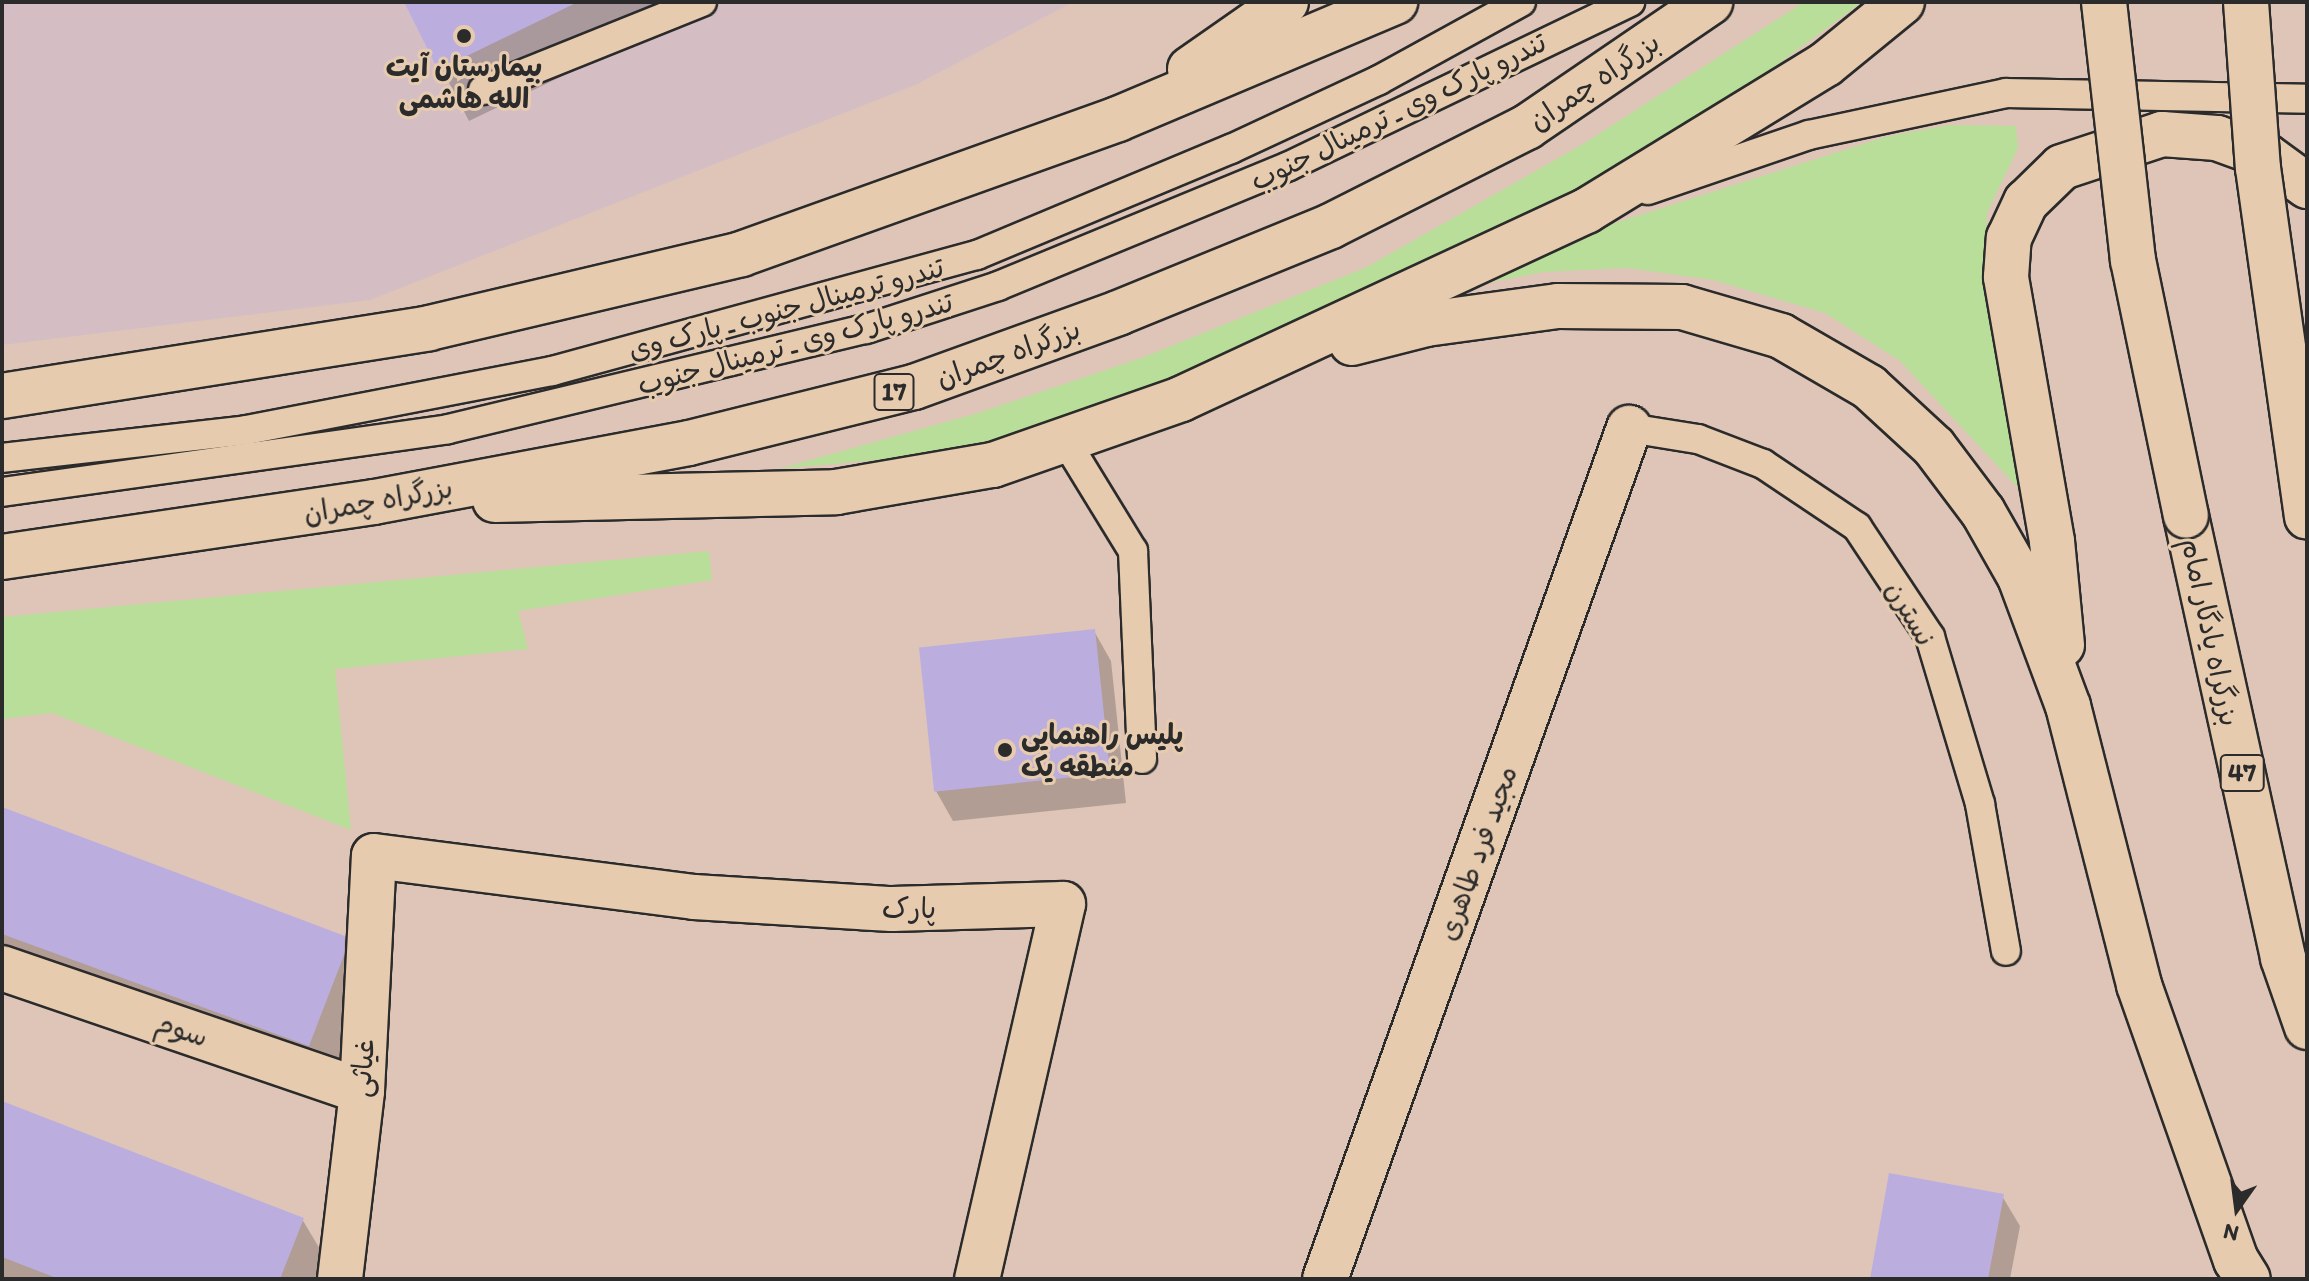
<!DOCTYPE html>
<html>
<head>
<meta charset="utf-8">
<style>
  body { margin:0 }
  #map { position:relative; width:2309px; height:1281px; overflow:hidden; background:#dec5b8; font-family:Itim,"Playpen Sans Arabic",sans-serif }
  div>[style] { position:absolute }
  .built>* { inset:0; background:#d4bec4 }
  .green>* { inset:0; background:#b9de99 }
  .shadow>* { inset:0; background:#0003 }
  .building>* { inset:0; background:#bbaedf; transform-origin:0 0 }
  .roads { filter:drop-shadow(2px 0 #2b2b2b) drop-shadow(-2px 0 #2b2b2b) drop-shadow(0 2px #2b2b2b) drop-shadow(0 -2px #2b2b2b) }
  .service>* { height:28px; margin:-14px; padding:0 14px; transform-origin:14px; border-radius:14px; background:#e7cbae }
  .minor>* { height:44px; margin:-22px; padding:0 22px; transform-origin:22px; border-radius:22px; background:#e7cbae }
  .trunk>* { height:44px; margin:-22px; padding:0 22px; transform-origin:22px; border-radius:22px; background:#e7cbae }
  .bridges { filter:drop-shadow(2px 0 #2b2b2b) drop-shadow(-2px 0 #2b2b2b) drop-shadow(0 2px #2b2b2b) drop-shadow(0 -2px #2b2b2b) }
  .trunk-bridge>* { height:44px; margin:-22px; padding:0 22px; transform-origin:22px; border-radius:22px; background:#e7cbae }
  .dots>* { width:22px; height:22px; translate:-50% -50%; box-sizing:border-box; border:4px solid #e7cbae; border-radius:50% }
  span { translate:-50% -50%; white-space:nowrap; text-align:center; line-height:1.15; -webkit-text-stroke:6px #e7cbae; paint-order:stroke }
  .shield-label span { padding:2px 6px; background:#e7cbae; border:2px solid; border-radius:6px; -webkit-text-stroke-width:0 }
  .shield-label { font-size:26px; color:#2b2b2b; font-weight:700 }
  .poi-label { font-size:28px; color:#2b2b2b; font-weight:700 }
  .left { translate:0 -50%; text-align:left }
  .street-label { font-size:28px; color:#2b2b2b }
  .frame { position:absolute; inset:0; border:4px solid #2b2b2b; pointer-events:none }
  .north { position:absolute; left:2197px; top:1169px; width:80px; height:80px; -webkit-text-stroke:6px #e7cbae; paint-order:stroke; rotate:194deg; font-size:22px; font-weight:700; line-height:32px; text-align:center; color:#2b2b2b }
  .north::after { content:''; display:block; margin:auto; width:28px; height:36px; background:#2b2b2b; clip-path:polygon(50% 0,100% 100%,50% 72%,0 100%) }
</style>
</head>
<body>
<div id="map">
  <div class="built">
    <div style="clip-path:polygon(2px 2px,1073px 2px,915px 85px,370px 300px,2px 345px)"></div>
  </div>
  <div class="green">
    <div style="clip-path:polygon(1804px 2px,1862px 2px,1724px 104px,1600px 182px,1329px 320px,985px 450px,778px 469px,978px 413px,1144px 357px,1367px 267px,1583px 144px)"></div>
    <div style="clip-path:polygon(1949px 125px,2016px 126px,2018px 148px,1987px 213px,1983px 284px,2020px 490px,1900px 361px,1825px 313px,1713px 280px,1627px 268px,1544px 272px,1444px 291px,1596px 229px,1885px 137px)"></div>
    <div style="clip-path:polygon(709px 551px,712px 580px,518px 611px,528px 649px,335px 669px,351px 830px,52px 713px,2px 719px,2px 617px)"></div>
  </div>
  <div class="shadow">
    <div style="clip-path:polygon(407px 2px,716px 2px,469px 121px)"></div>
    <div style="clip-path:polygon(1094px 631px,1111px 661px,1126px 803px,953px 821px,936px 791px)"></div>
    <div style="clip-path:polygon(2px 809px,344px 938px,365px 975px,364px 993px,330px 1082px,2px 961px)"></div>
    <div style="clip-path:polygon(2px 1103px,302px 1219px,324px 1256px,315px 1279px,2px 1279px)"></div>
    <div style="clip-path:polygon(2002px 1196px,2020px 1226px,2010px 1279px,1872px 1279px)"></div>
  </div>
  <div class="building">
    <div style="clip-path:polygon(404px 2px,578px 2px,438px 70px)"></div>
    <div style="left:1095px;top:629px;width:145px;height:177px;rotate:84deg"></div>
    <div style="clip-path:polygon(2px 807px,345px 936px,344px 955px,309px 1046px,2px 934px)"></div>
    <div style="clip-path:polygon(2px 1101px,304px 1218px,280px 1279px,59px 1279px,2px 1257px)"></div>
    <div style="clip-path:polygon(1889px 1173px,2004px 1194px,1988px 1279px,1870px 1279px)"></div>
  </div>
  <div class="roads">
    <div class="service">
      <div style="left:483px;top:90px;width:236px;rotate:-21.9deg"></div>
      <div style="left:1648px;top:190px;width:170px;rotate:-18.9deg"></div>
      <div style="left:1809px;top:135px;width:201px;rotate:-12deg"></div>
      <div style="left:2006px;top:93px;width:301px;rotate:1.1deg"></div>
      <div style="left:1629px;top:428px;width:70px;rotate:9.1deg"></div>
      <div style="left:1698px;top:439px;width:70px;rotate:21deg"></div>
      <div style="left:1763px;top:464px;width:113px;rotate:33.8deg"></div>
      <div style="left:1857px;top:527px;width:132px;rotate:56.4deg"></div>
      <div style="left:1930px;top:637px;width:174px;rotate:73.3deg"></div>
      <div style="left:1980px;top:804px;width:149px;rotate:80deg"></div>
      <div style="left:1065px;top:440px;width:130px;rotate:58.5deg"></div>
      <div style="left:1133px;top:551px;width:208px;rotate:87.5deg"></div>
      <div style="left:2px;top:458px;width:246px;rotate:-6.5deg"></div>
      <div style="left:246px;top:430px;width:312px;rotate:-10.9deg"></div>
      <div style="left:552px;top:371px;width:441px;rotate:-15.3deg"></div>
      <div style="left:977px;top:255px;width:275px;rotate:-22.7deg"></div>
      <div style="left:1231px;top:149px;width:163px;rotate:-25deg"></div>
      <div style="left:1379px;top:80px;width:162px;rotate:-28.8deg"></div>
      <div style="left:2px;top:492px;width:450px;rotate:-8deg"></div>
      <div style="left:448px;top:429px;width:430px;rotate:-13.5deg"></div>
      <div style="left:866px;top:329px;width:139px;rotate:-18deg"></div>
      <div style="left:998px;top:286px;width:313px;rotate:-22.4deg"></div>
      <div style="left:1287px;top:167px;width:381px;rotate:-25.7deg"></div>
    </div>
    <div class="minor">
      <div style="left:2px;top:968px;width:380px;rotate:18.9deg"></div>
      <div style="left:340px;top:1279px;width:189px;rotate:-83.3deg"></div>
      <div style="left:362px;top:1091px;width:235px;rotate:-87.1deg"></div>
      <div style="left:374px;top:856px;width:323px;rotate:7.3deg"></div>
      <div style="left:694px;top:897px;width:198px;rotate:3.5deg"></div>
      <div style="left:892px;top:909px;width:171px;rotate:-1.7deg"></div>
      <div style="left:1063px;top:904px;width:385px;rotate:102.9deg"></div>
      <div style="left:1325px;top:1279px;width:904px;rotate:-70.34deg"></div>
    </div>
    <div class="trunk">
      <div style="left:1190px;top:69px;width:117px;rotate:-34.9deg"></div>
      <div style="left:1352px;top:343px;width:76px;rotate:-14.4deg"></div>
      <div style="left:1426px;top:324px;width:133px;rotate:-7.8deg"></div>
      <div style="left:1558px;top:306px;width:124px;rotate:0.5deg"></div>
      <div style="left:1682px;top:307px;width:103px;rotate:16.3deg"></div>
      <div style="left:1781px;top:336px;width:102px;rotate:30.1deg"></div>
      <div style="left:1869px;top:387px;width:88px;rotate:42.7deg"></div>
      <div style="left:1934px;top:447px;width:81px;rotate:53deg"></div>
      <div style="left:1983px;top:512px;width:75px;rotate:60.4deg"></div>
      <div style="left:2020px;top:577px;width:138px;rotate:69.6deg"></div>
      <div style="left:2068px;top:706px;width:288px;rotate:75.7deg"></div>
      <div style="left:2139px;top:985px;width:292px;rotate:70.6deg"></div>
      <div style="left:2236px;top:1260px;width:22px;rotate:58deg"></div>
      <div style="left:2px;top:396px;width:432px;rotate:-9deg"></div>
      <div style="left:429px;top:328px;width:321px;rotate:-13.3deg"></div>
      <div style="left:741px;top:254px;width:400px;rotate:-19.7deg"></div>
      <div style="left:1118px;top:119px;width:301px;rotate:-22.9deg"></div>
      <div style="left:495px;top:500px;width:341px;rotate:-1.3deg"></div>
      <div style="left:836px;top:492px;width:159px;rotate:-9.8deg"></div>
      <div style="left:993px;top:465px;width:199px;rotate:-19.3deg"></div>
      <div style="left:1181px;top:399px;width:447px;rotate:-24.9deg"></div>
      <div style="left:1586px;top:211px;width:281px;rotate:-31.5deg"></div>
      <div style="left:1826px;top:64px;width:98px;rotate:-39.2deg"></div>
      <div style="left:2186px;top:516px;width:453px;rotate:77.6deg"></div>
      <div style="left:2283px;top:958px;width:73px;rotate:70.8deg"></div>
      <div style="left:2px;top:557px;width:376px;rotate:-8.4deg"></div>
      <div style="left:374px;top:502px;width:320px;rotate:-10.6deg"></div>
      <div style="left:689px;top:443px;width:232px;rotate:-14deg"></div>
      <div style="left:914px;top:387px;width:217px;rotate:-19.9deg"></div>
      <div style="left:1118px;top:313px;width:230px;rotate:-22.2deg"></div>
      <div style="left:1331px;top:226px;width:220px;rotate:-26.8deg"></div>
      <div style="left:1527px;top:127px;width:222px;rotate:-34.3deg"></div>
      <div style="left:2062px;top:645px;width:104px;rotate:-95.5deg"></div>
      <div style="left:2052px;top:541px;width:268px;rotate:-99.9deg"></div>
      <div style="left:2006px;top:277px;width:39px;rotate:-86deg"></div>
      <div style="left:2009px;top:238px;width:40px;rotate:-65deg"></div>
      <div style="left:2026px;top:202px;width:50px;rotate:-44.2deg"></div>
      <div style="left:2062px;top:167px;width:105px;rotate:-18.3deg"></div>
      <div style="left:2162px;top:134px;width:55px;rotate:4.2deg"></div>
      <div style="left:2217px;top:138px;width:52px;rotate:20.2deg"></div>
      <div style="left:2266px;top:156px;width:51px;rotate:36.2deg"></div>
    </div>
  </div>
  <div class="bridges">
    <div class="trunk-bridge">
      <div style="left:2104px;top:2px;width:260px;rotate:83.6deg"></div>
      <div style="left:2133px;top:260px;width:261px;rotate:78.3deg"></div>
      <div style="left:2246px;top:2px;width:166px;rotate:85.9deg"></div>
      <div style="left:2258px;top:168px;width:352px;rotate:82deg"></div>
    </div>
  </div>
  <div class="dots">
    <div style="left:464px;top:36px;background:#2b2b2b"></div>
    <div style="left:1005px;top:750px;background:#2b2b2b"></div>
  </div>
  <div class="shield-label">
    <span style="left:894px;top:392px">17</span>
    <span style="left:2242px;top:773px">47</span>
  </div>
  <div class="poi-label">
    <span style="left:464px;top:82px">بیمارستان آیت<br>الله هاشمی</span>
    <span class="left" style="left:1021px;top:750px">پلیس راهنمایی<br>منطقه یک</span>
  </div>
  <div class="street-label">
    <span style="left:1594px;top:81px;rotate:-34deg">بزرگراه چمران</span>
    <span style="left:1398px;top:111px;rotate:-26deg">تندرو پارک وی ـ ترمینال جنوب</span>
    <span style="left:786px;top:308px;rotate:-15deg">تندرو ترمینال جنوب ـ پارک وی</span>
    <span style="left:795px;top:343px;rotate:-15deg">تندرو پارک وی ـ ترمینال جنوب</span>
    <span style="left:1008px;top:353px;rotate:-20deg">بزرگراه چمران</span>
    <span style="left:378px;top:500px;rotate:-10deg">بزرگراه چمران</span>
    <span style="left:1911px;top:613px;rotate:60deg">نسترن</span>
    <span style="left:2211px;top:632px;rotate:78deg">بزرگراه یادگار امام</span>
    <span style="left:1477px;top:853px;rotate:-70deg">مجید فرد طاهری</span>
    <span style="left:909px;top:908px">پارک</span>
    <span style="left:182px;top:1029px;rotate:19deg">سوم</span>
    <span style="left:362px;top:1068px;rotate:-86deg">غیاثی</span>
  </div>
  <div class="frame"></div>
  <div class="north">N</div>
</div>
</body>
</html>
